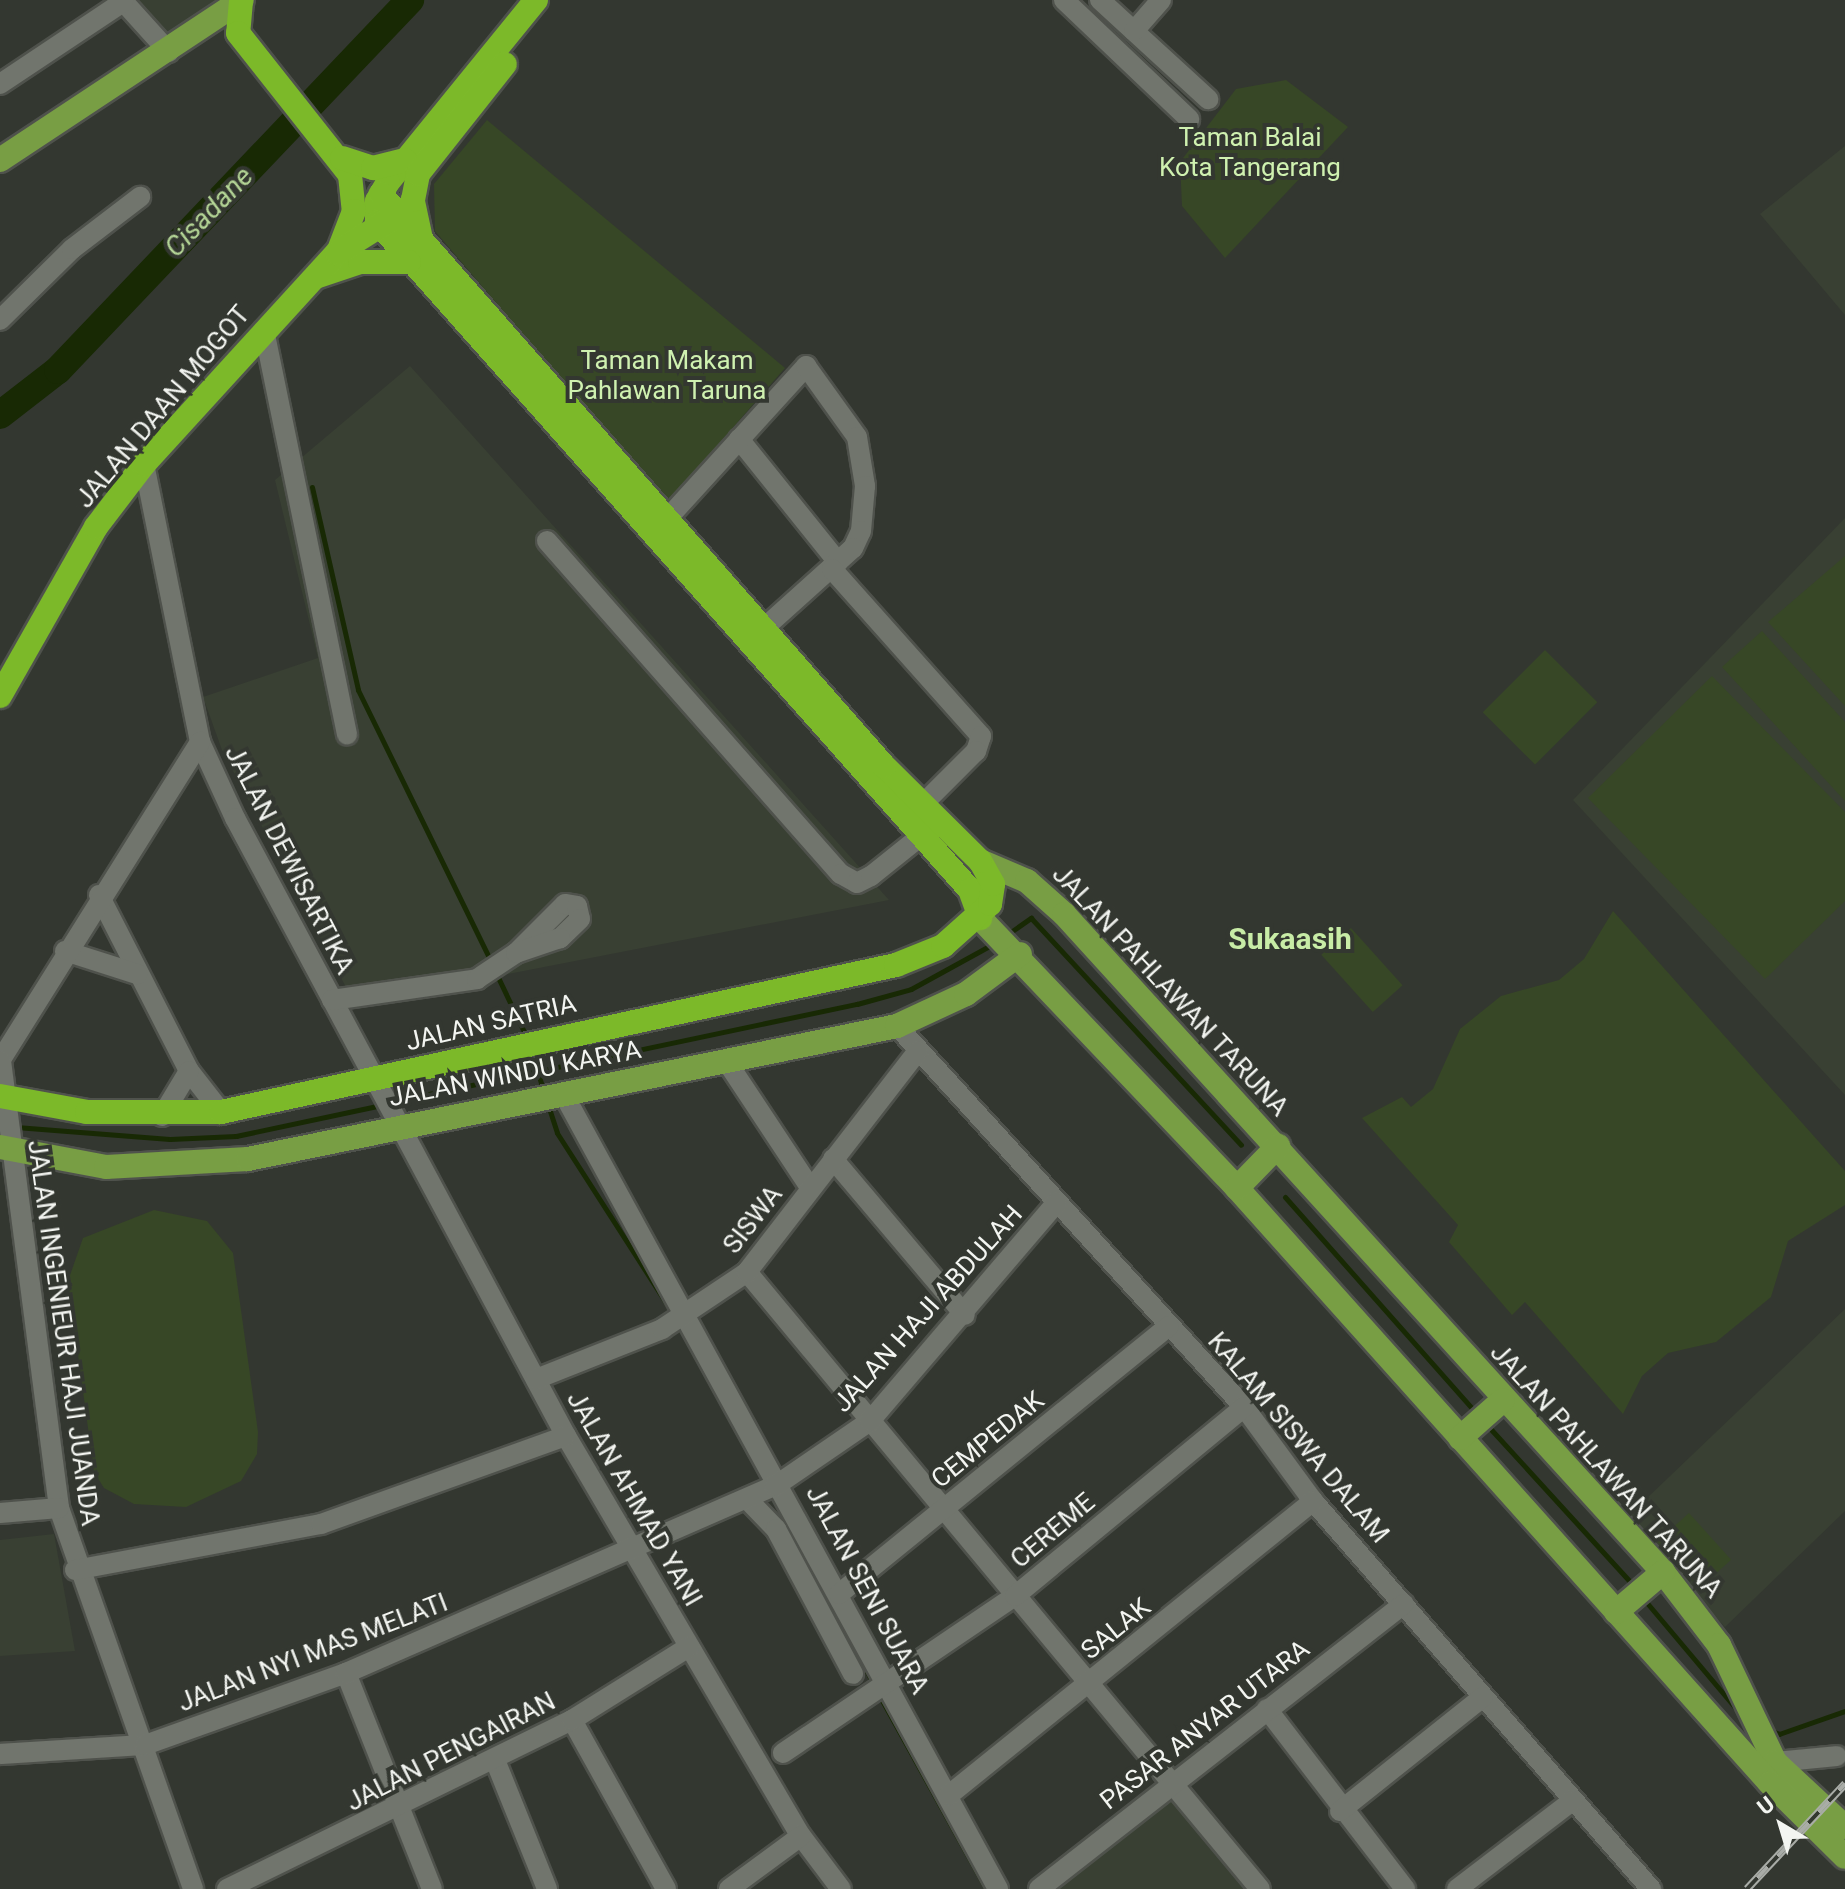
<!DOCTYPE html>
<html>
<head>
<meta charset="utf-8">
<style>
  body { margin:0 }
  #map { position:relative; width:1845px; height:1889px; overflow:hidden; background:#333730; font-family:Roboto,sans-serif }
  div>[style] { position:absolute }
  .built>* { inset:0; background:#394033 }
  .green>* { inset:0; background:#374726; transform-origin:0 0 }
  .stream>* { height:5px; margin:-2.5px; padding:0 2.5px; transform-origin:2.5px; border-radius:2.5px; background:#182904 }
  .river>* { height:28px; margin:-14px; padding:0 14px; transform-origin:14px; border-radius:14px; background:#182904 }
  .roads { filter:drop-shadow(2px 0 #4f524c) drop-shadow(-2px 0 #4f524c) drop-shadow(0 2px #4f524c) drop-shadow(0 -2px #4f524c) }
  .minor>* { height:20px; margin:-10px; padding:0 10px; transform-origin:10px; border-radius:10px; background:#71756d }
  .major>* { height:24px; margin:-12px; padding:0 12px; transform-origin:12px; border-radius:12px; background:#789e44 }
  .highway>* { height:24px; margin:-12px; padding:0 12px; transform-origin:12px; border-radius:12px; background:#7cb929 }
  .rail>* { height:8px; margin-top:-4px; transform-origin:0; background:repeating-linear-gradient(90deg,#333730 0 15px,#a9aca7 0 30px); box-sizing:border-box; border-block:2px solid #a9aca7 }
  span { translate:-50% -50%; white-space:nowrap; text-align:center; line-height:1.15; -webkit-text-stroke:8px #333730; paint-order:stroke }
  .park-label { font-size:26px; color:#cff1b0 }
  .street-label { font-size:26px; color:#f3f5f1 }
  .water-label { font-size:28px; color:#b4d596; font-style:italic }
  .quarter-label { font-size:30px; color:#c8eca6; font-weight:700 }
  .north { position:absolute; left:1741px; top:1785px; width:80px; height:80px; -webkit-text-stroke:6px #333730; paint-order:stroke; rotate:322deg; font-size:22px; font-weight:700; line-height:32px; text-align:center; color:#f3f5f1 }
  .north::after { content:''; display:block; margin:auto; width:28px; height:36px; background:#f3f5f1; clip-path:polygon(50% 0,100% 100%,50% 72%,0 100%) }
</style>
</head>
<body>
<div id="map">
  <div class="built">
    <div style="clip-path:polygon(134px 0,221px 0,161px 41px)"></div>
    <div style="clip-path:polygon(1845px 146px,1845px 315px,1760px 214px)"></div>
    <div style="clip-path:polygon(410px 366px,889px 900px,492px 977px,349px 993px,222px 750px,203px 697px,318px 658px,275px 480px)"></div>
    <div style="clip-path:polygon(1845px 518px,1845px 1095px,1573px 800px)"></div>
    <div style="clip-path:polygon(1845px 1309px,1845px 1511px,1725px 1627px,1623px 1521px)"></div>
    <div style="clip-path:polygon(54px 1534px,75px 1651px,0 1656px,0 1540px)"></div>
    <div style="clip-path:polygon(1174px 1791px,1252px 1889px,1051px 1889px)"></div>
  </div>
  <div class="green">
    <div style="clip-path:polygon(1286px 80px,1348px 127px,1225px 258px,1182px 206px,1180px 162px,1236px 89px)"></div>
    <div style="clip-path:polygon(487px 120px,785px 368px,667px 503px,435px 231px,434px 184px)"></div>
    <div style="clip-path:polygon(1845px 556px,1845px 706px,1768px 622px)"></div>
    <div style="clip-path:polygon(1762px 631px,1845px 722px,1845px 801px,1722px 667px)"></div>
    <div style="left:1545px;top:650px;width:74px;height:88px;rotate:45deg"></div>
    <div style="clip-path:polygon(1712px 676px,1845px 812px,1845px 901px,1765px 979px,1588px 798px)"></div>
    <div style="clip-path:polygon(1613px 911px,1845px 1171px,1845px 1205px,1788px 1241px,1771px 1297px,1716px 1342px,1668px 1353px,1642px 1376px,1623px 1414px,1525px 1302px,1512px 1315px,1449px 1242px,1458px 1225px,1362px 1118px,1402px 1097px,1411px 1107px,1433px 1089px,1460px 1029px,1501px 996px,1559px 980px,1584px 959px)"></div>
    <div style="left:1351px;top:928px;width:77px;height:40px;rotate:48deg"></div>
    <div style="clip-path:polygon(154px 1210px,207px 1221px,233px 1253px,258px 1432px,257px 1454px,241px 1481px,186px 1507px,134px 1504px,104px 1488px,94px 1472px,68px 1281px,83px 1238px)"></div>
    <div style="left:1689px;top:1513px;width:63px;height:43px;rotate:48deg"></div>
  </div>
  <div class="stream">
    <div style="left:312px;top:487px;width:208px;rotate:77.2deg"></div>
    <div style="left:358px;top:690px;width:303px;rotate:63.9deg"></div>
    <div style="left:1005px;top:936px;width:32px;rotate:-35deg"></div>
    <div style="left:1031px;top:918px;width:309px;rotate:47.2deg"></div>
    <div style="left:495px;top:971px;width:74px;rotate:64.5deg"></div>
    <div style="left:531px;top:1052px;width:42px;rotate:72deg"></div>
    <div style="left:391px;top:1102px;width:476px;rotate:-11.9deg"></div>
    <div style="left:857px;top:1004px;width:56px;rotate:-15.5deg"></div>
    <div style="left:911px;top:989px;width:94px;rotate:-28.8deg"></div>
    <div style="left:548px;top:1105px;width:29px;rotate:72deg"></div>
    <div style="left:557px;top:1133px;width:209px;rotate:57.3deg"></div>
    <div style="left:16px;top:1127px;width:154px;rotate:4.5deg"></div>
    <div style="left:170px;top:1139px;width:66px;rotate:-2.6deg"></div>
    <div style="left:236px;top:1136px;width:149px;rotate:-12deg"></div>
    <div style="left:1285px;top:1197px;width:291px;rotate:48.5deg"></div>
    <div style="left:1487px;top:1425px;width:218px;rotate:47.6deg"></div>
    <div style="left:1642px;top:1597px;width:150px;rotate:49.9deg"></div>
    <div style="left:849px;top:1637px;width:54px;rotate:62.5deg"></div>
    <div style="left:878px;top:1693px;width:224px;rotate:61.1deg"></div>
    <div style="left:1768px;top:1729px;width:12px;rotate:24deg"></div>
    <div style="left:1779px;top:1734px;width:70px;rotate:-19.2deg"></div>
  </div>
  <div class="river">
    <div style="left:0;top:415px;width:73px;rotate:-37.8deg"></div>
    <div style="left:58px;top:370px;width:511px;rotate:-46.43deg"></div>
  </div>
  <div class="roads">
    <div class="minor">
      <div style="left:122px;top:0;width:70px;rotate:47.9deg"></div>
      <div style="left:1064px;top:0;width:173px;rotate:43.6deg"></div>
      <div style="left:1100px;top:0;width:147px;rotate:42.5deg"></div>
      <div style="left:1134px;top:31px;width:41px;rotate:-48.9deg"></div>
      <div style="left:0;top:84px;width:148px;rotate:-33.7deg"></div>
      <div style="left:0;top:320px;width:101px;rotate:-44.6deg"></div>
      <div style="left:72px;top:249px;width:86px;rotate:-37.4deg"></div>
      <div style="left:264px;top:330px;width:413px;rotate:78.4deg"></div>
      <div style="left:739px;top:439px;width:158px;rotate:51.2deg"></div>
      <div style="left:144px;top:464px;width:284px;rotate:78.6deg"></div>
      <div style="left:200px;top:742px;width:84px;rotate:65.3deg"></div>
      <div style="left:235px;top:818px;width:701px;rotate:61.83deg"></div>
      <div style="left:566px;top:1436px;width:464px;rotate:59.6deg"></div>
      <div style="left:801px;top:1836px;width:66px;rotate:53deg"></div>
      <div style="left:667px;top:519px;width:207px;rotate:-47.7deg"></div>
      <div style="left:806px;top:366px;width:87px;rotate:54.3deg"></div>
      <div style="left:857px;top:437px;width:50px;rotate:80.7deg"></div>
      <div style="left:865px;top:486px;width:45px;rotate:95.1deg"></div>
      <div style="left:861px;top:531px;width:19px;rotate:115deg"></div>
      <div style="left:853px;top:548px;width:120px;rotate:138deg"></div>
      <div style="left:547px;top:541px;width:444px;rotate:48.6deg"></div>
      <div style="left:841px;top:874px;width:18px;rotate:29deg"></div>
      <div style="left:857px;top:883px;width:16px;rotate:-27deg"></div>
      <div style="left:871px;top:876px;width:64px;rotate:-38.7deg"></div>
      <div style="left:832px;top:569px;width:224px;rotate:48.3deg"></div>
      <div style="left:981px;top:736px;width:16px;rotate:108deg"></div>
      <div style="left:976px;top:751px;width:78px;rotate:135deg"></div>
      <div style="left:99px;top:895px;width:198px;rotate:62.9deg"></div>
      <div style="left:189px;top:1071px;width:52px;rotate:52deg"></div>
      <div style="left:65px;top:951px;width:76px;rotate:17.7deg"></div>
      <div style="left:332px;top:1000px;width:147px;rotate:-8.2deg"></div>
      <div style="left:477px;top:979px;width:47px;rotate:-33.7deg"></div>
      <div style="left:516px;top:953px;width:69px;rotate:-45deg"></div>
      <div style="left:565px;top:904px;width:12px;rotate:9deg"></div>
      <div style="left:577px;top:906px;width:13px;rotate:77deg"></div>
      <div style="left:580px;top:919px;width:28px;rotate:136deg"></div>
      <div style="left:560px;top:938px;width:46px;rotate:161.2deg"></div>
      <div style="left:897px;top:1026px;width:515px;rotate:47.67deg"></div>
      <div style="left:1244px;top:1407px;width:117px;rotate:53.7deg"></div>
      <div style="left:1313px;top:1501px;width:515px;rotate:48.94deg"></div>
      <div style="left:0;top:1061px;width:377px;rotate:-57.9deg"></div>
      <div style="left:1px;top:1061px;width:451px;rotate:82.6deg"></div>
      <div style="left:59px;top:1508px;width:404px;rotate:70.6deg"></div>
      <div style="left:727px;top:1062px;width:152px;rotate:56.5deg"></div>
      <div style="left:563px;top:1093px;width:907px;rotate:61.34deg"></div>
      <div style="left:162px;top:1116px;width:52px;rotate:-59deg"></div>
      <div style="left:833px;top:1159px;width:204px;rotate:49.8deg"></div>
      <div style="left:747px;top:1272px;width:802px;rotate:50.26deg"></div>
      <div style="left:536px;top:1379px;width:136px;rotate:-21.6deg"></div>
      <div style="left:662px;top:1329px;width:102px;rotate:-33.8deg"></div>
      <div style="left:747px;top:1272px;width:279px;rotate:-52.3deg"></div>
      <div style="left:747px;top:1499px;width:42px;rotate:46deg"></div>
      <div style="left:776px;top:1529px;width:164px;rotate:62deg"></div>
      <div style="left:0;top:1513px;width:59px;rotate:-4.8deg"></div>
      <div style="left:75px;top:1570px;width:250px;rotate:-10.6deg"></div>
      <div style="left:321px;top:1524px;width:260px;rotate:-19.8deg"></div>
      <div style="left:839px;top:1594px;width:425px;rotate:-39.1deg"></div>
      <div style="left:346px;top:1673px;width:232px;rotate:68.3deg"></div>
      <div style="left:1267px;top:1709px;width:227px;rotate:52.5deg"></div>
      <div style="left:572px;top:1720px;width:193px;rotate:60.9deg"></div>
      <div style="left:783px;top:1753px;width:280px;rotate:-34.1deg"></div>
      <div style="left:1015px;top:1596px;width:297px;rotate:-39.5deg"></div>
      <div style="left:0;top:1754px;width:145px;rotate:-3.6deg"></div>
      <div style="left:145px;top:1745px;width:214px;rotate:-19.7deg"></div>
      <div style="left:346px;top:1673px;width:468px;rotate:-23.6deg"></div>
      <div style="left:775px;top:1486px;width:115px;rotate:-34.4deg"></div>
      <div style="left:870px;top:1421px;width:288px;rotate:-49.5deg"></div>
      <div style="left:495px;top:1760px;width:139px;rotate:68deg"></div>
      <div style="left:1775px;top:1762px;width:62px;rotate:-5.5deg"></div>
      <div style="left:949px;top:1795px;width:468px;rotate:-38.9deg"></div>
      <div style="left:1340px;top:1811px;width:183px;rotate:-38.6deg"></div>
      <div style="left:227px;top:1889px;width:384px;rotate:-26.1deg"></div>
      <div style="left:572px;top:1720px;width:138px;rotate:-32deg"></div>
      <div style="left:729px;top:1889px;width:89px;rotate:-36.4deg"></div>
      <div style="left:1039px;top:1889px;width:463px;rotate:-38deg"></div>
      <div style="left:1457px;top:1889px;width:145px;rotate:-37.4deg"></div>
    </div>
    <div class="major">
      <div style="left:0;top:160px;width:290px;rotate:-33.5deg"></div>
      <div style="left:980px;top:861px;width:51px;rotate:23.1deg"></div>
      <div style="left:1027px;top:881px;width:50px;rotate:41.7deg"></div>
      <div style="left:1064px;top:914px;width:890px;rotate:47.69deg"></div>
      <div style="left:1663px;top:1572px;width:92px;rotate:52.5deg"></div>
      <div style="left:1719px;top:1645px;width:130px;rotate:64.4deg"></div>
      <div style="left:1775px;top:1762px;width:96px;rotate:42.9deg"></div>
      <div style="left:980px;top:918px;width:373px;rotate:46.4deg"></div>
      <div style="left:1237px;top:1188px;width:799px;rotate:48.15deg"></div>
      <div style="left:1770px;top:1783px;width:105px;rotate:44.6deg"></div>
      <div style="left:0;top:1147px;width:108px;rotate:10.7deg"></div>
      <div style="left:106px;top:1167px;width:142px;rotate:-3.2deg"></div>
      <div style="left:248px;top:1159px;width:662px;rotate:-11.58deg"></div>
      <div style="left:897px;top:1026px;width:76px;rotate:-24.9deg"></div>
      <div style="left:966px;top:994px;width:67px;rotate:-36.5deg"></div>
      <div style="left:1237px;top:1188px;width:59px;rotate:-45.7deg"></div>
      <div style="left:1460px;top:1438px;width:57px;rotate:-41.5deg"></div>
      <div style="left:1616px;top:1612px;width:62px;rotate:-40.4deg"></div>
    </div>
    <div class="highway">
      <div style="left:536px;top:0;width:235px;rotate:129.1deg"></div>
      <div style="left:388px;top:182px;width:22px;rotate:120deg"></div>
      <div style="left:377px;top:201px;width:21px;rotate:90deg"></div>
      <div style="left:377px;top:222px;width:893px;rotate:48.4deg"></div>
      <div style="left:970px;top:890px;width:30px;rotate:70deg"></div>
      <div style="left:241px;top:1px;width:32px;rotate:95deg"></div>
      <div style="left:238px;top:33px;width:181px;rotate:51.7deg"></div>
      <div style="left:350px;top:175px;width:36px;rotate:84deg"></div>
      <div style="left:354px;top:211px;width:39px;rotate:111deg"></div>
      <div style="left:342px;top:158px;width:33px;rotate:18deg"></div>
      <div style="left:373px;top:168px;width:33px;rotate:-14deg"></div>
      <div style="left:421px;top:239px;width:40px;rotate:-102deg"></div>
      <div style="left:413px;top:200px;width:26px;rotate:-79deg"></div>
      <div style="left:418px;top:174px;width:140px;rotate:-51.7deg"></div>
      <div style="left:318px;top:276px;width:44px;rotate:-18.4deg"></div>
      <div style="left:360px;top:262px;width:49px"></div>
      <div style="left:0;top:696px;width:194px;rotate:-60.4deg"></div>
      <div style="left:96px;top:527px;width:79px;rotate:-52.7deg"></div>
      <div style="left:144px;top:464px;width:286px;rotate:-47.6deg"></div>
      <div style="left:337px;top:253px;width:64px;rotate:-32.2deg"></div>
      <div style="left:0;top:1096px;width:88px;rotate:10.4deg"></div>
      <div style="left:87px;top:1112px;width:134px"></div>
      <div style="left:221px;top:1112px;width:691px;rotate:-12.29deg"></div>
      <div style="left:896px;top:965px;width:51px;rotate:-22deg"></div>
      <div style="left:943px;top:946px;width:63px;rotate:-41.8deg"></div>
      <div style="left:990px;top:904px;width:20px;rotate:-81deg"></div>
      <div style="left:993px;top:884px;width:26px;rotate:-119deg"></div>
      <div style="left:980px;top:861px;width:135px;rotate:-135.3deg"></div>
      <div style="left:884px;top:766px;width:762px;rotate:-131.33deg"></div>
    </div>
  </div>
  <div class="rail">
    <div style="left:1747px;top:1889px;width:144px;rotate:-47deg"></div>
  </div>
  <div class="park-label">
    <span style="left:1250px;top:153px">Taman Balai<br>Kota Tangerang</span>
    <span style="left:667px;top:376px">Taman Makam<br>Pahlawan Taruna</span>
  </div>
  <div class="street-label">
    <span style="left:163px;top:407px;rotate:-50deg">JALAN DAAN MOGOT</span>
    <span style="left:289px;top:860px;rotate:63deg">JALAN DEWISARTIKA</span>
    <span style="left:1170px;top:991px;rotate:47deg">JALAN PAHLAWAN TARUNA</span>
    <span style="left:491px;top:1023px;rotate:-13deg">JALAN SATRIA</span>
    <span style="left:515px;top:1074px;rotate:-11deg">JALAN WINDU KARYA</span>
    <span style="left:753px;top:1220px;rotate:-52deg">SISWA</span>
    <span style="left:928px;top:1309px;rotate:-48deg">JALAN HAJI ABDULAH</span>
    <span style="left:63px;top:1333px;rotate:82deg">JALAN INGENIEUR HAJI JUANDA</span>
    <span style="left:1298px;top:1438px;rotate:50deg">KALAM SISWA DALAM</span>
    <span style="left:988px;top:1440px;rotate:-39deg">CEMPEDAK</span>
    <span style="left:1606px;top:1471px;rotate:48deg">JALAN PAHLAWAN TARUNA</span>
    <span style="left:634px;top:1499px;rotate:60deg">JALAN AHMAD YANI</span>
    <span style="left:1053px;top:1531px;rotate:-40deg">CEREME</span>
    <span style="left:867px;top:1590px;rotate:62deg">JALAN SENI SUARA</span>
    <span style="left:1116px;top:1629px;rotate:-39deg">SALAK</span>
    <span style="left:313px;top:1653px;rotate:-21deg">JALAN NYI MAS MELATI</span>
    <span style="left:1205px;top:1725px;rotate:-38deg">PASAR ANYAR UTARA</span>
    <span style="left:451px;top:1752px;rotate:-27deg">JALAN PENGAIRAN</span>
  </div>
  <div class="water-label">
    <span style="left:209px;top:212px;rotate:-46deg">Cisadane</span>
  </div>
  <div class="quarter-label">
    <span style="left:1290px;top:939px">Sukaasih</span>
  </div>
  <div class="north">U</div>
</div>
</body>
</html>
